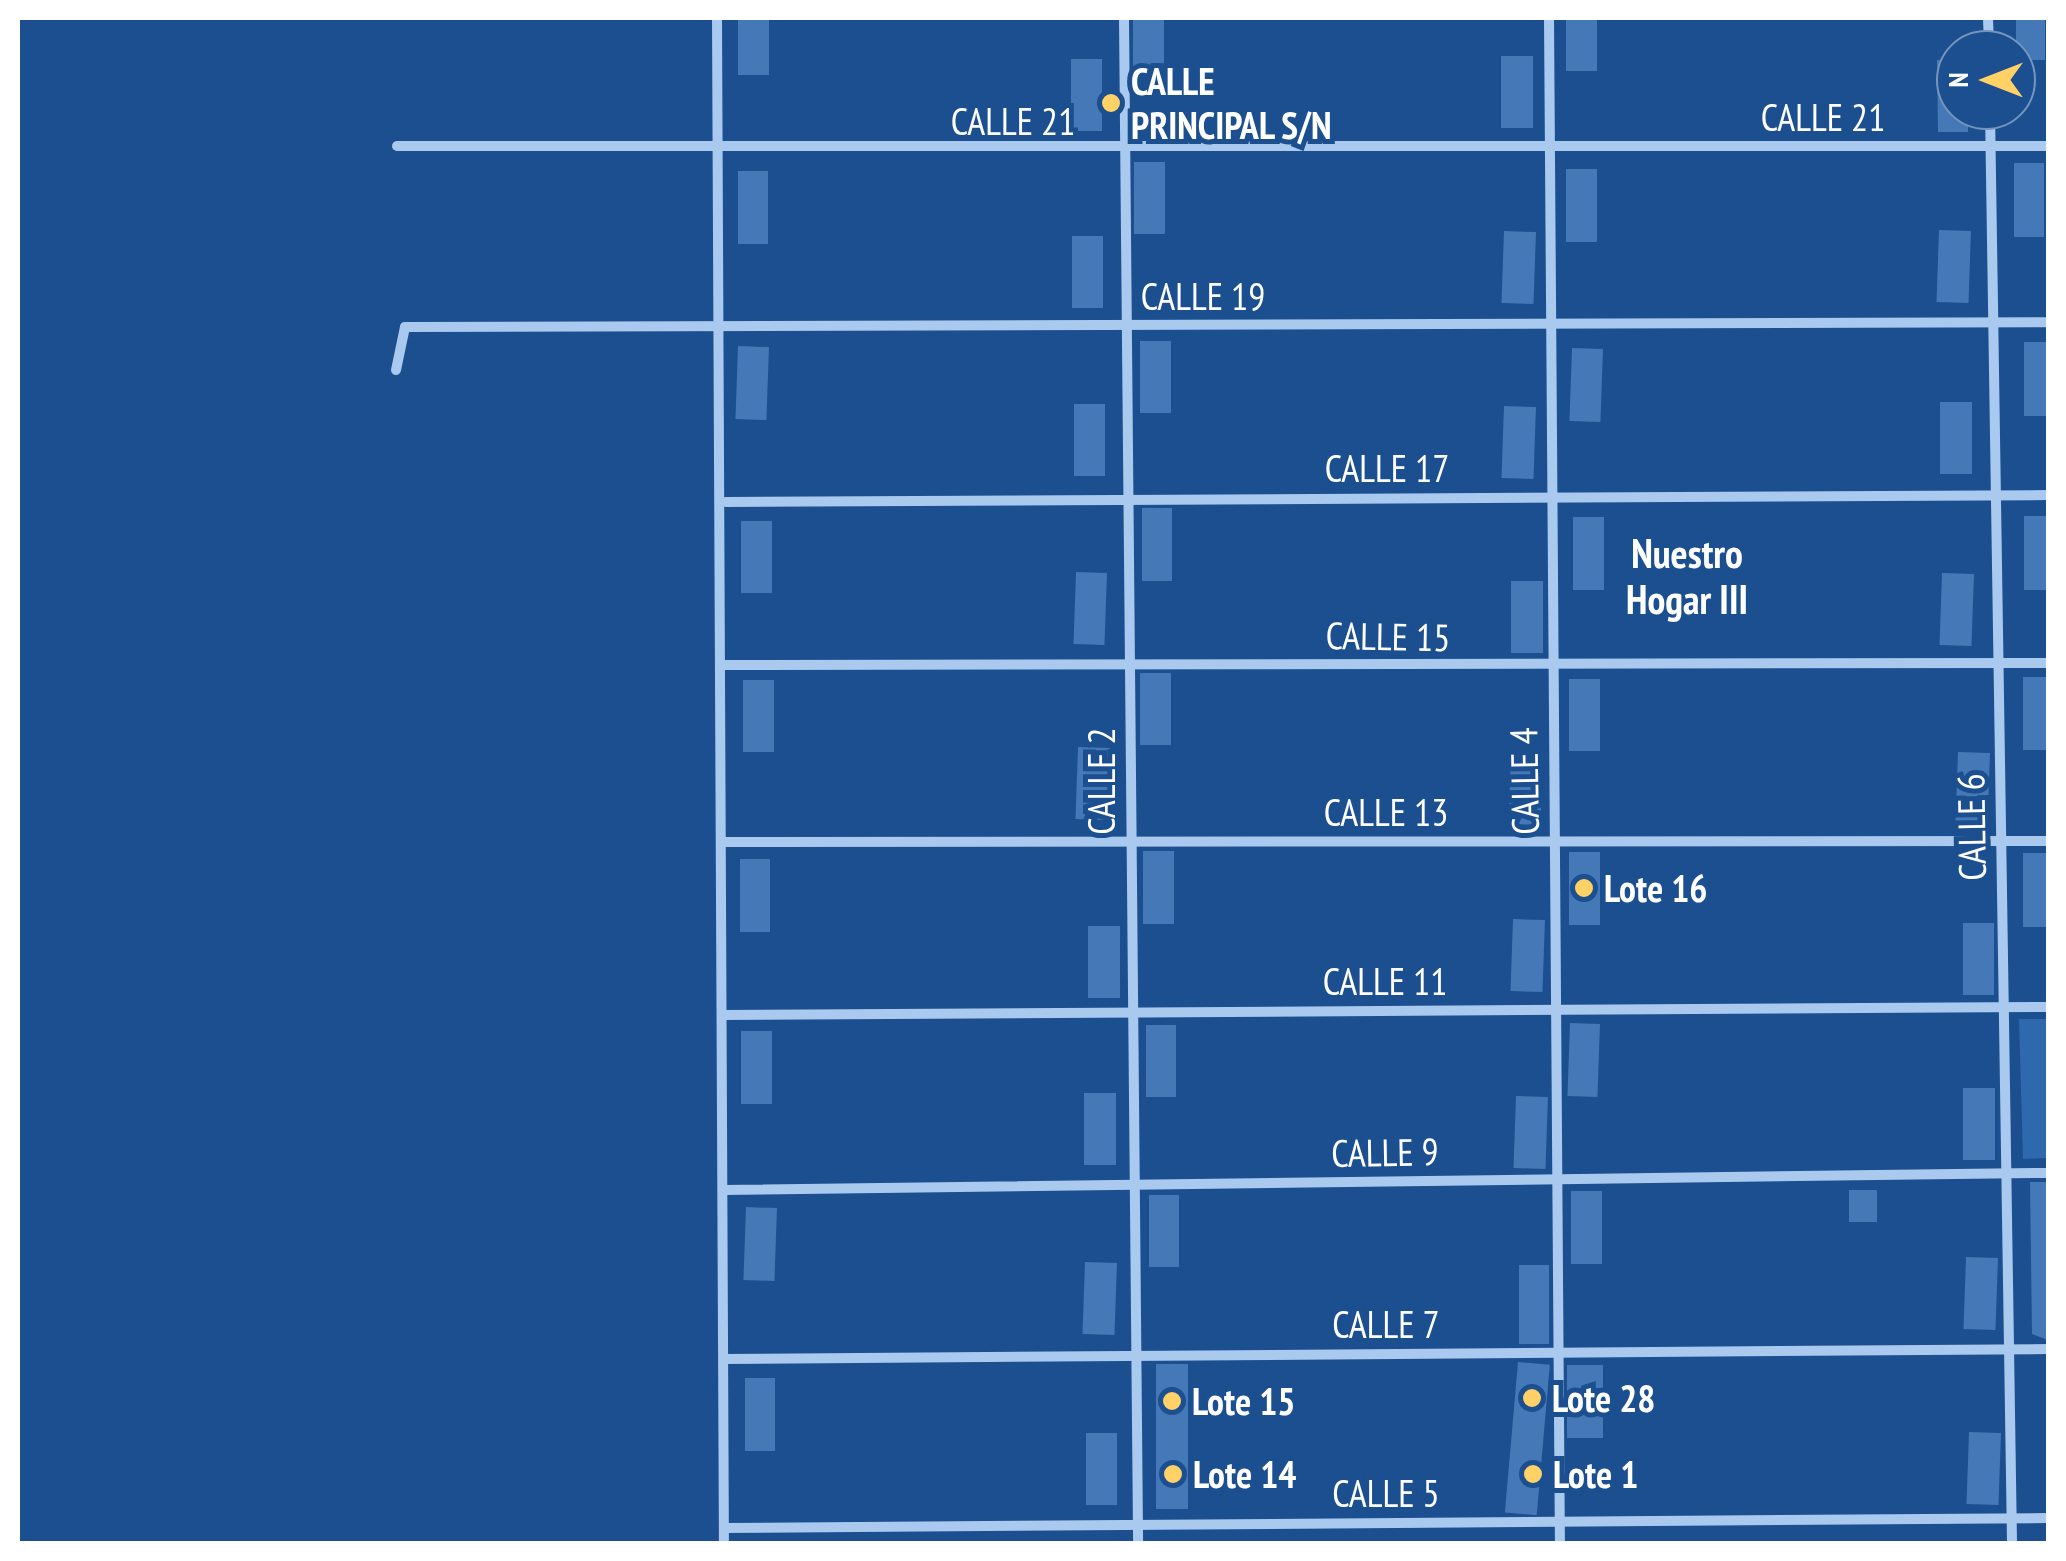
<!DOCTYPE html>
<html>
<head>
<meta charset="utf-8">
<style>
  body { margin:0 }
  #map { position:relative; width:2066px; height:1561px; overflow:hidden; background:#1b4f8f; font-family:"PT Sans Narrow",sans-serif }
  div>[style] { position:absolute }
  .green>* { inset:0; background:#2e69ad }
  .building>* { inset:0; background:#4478b7; transform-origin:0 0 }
  .street>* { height:10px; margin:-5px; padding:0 5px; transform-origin:5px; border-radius:5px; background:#a9c9ee }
  .dots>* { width:28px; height:28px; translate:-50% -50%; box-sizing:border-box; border:5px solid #1b4f8f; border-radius:50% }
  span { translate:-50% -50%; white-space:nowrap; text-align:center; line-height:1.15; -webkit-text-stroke:10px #1b4f8f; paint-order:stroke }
  .poi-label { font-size:38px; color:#fff; font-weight:700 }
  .left { translate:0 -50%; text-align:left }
  .street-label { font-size:38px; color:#fff }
  .neighbourhood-label { font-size:40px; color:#fff; font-weight:700 }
  .frame { position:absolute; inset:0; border:20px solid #fff; pointer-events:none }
  .north { position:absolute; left:1936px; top:30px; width:100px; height:100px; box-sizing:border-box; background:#1b4f8f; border:2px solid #7695bc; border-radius:50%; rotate:270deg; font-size:28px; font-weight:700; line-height:40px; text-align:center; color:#fff }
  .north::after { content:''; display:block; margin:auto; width:35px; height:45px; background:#ffd166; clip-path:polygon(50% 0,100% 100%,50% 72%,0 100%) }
</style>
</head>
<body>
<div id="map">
  <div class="green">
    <div style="clip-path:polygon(2019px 1019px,2048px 1019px,2048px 1158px,2023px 1159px)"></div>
  </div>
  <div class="building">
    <div style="left:738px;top:18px;width:31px;height:57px"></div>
    <div style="left:1133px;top:18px;width:31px;height:49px"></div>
    <div style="left:1566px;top:18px;width:31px;height:53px"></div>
    <div style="left:2016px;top:18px;width:29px;height:42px"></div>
    <div style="left:1501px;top:56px;width:32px;height:72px"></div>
    <div style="left:1071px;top:59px;width:31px;height:72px"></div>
    <div style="clip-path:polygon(1937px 60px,1956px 60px,1956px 110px,1968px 110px,1968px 132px,1938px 132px)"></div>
    <div style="left:1134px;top:162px;width:31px;height:72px"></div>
    <div style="left:2014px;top:163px;width:30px;height:74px"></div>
    <div style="left:1566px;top:169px;width:31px;height:73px"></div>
    <div style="left:738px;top:171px;width:30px;height:73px"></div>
    <div style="left:1939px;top:230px;width:32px;height:72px;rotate:2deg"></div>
    <div style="left:1504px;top:231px;width:32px;height:72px;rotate:2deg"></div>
    <div style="left:1072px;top:236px;width:31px;height:72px"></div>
    <div style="left:1140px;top:341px;width:31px;height:72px"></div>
    <div style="left:2048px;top:342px;width:74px;height:24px;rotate:90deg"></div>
    <div style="left:738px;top:346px;width:31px;height:73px;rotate:2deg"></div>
    <div style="left:1572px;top:348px;width:31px;height:73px;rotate:2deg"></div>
    <div style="left:1940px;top:402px;width:32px;height:72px"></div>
    <div style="left:1074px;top:404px;width:31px;height:72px"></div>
    <div style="left:1504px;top:406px;width:32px;height:72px;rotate:2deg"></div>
    <div style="left:1172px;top:508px;width:73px;height:30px;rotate:90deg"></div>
    <div style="left:2048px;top:516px;width:74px;height:24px;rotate:90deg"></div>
    <div style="left:1573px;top:517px;width:31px;height:73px"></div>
    <div style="left:741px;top:521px;width:31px;height:72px"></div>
    <div style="left:1076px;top:572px;width:31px;height:72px;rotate:2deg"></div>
    <div style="left:1942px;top:573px;width:32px;height:72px;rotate:2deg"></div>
    <div style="left:1511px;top:581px;width:32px;height:72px"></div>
    <div style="left:1140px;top:673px;width:31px;height:72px"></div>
    <div style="left:2023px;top:677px;width:25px;height:73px"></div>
    <div style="left:1569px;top:679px;width:31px;height:72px"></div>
    <div style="left:743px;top:680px;width:31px;height:72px"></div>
    <div style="left:1078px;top:747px;width:32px;height:72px;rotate:2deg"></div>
    <div style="left:1511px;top:752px;width:32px;height:72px;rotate:2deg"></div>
    <div style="left:1958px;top:752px;width:32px;height:72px;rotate:2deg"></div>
    <div style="left:1143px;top:851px;width:31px;height:73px"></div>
    <div style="left:1569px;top:852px;width:31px;height:73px"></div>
    <div style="left:2023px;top:853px;width:25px;height:74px"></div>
    <div style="left:740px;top:859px;width:30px;height:73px"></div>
    <div style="left:1513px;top:919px;width:32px;height:72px;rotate:2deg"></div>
    <div style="left:1963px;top:923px;width:31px;height:72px"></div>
    <div style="left:1088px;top:926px;width:32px;height:72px"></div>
    <div style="left:1570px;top:1023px;width:30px;height:73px;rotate:2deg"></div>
    <div style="left:1146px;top:1025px;width:30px;height:72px"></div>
    <div style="left:741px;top:1031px;width:31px;height:73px"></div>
    <div style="left:1963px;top:1088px;width:32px;height:72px"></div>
    <div style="left:1084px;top:1093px;width:32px;height:72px"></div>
    <div style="left:1516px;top:1096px;width:32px;height:72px;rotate:2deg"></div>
    <div style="clip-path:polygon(2030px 1182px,2048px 1182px,2048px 1340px,2032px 1334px)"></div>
    <div style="left:1849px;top:1190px;width:28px;height:32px"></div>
    <div style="left:1571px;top:1191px;width:31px;height:73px"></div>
    <div style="left:1149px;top:1195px;width:30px;height:72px"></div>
    <div style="left:746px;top:1207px;width:31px;height:73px;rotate:2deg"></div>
    <div style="left:1966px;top:1257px;width:32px;height:72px;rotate:2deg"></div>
    <div style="left:1085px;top:1262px;width:32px;height:72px;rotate:2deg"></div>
    <div style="left:1519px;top:1265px;width:30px;height:79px"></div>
    <div style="left:1518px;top:1362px;width:32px;height:151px;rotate:5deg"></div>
    <div style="left:1156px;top:1364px;width:32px;height:145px"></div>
    <div style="left:1567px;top:1365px;width:36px;height:73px"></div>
    <div style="left:745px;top:1378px;width:30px;height:73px"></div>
    <div style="left:1969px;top:1432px;width:32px;height:72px;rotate:2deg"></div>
    <div style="left:1086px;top:1433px;width:31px;height:72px"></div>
  </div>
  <div class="street">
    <div style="left:717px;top:18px;width:1526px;rotate:89.74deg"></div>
    <div style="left:1124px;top:18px;width:1526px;rotate:89.47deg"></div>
    <div style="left:1549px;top:18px;width:1526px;rotate:89.59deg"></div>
    <div style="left:1988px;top:18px;width:32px;rotate:88deg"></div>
    <div style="left:1990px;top:110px;width:1434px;rotate:89.12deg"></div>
    <div style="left:397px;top:146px;width:1651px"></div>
    <div style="left:396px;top:370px;width:44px;rotate:-78.2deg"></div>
    <div style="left:405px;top:327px;width:1643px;rotate:-0.17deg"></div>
    <div style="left:726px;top:502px;width:1322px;rotate:-0.3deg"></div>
    <div style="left:725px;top:665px;width:1323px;rotate:-0.09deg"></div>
    <div style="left:724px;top:842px;width:1324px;rotate:-0.04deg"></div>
    <div style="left:723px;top:1015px;width:1325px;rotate:-0.35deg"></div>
    <div style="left:723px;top:1190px;width:1325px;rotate:-0.74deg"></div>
    <div style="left:724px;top:1359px;width:1324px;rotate:-0.43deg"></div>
    <div style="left:724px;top:1528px;width:1324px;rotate:-0.43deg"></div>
  </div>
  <div class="dots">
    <div style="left:1111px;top:103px;background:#ffd166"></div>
    <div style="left:1584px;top:888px;background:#ffd166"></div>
    <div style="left:1532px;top:1398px;background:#ffd166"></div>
    <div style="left:1172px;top:1401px;background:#ffd166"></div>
    <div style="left:1173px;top:1474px;background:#ffd166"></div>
    <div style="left:1533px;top:1474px;background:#ffd166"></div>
  </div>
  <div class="poi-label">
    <span class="left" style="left:1131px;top:103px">CALLE<br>PRINCIPAL S/N</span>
    <span class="left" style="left:1604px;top:888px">Lote 16</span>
    <span class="left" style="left:1552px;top:1398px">Lote 28</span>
    <span class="left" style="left:1192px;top:1401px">Lote 15</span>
    <span class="left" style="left:1193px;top:1474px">Lote 14</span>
    <span class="left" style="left:1553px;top:1474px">Lote 1</span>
  </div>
  <div class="street-label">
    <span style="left:1823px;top:117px">CALLE 21</span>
    <span style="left:1013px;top:121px">CALLE 21</span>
    <span style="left:1203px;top:296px">CALLE 19</span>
    <span style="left:1387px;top:468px">CALLE 17</span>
    <span style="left:1388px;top:636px;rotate:1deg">CALLE 15</span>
    <span style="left:1101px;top:781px;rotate:-90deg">CALLE 2</span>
    <span style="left:1524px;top:781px;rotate:-91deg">CALLE 4</span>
    <span style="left:1386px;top:812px">CALLE 13</span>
    <span style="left:1971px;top:827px;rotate:-91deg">CALLE 6</span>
    <span style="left:1385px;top:981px">CALLE 11</span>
    <span style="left:1385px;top:1152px;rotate:-1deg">CALLE 9</span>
    <span style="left:1386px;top:1324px">CALLE 7</span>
    <span style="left:1386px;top:1493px">CALLE 5</span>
  </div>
  <div class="neighbourhood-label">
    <span style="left:1687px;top:576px">Nuestro<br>Hogar III</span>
  </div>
  <div class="frame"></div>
  <div class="north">N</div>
</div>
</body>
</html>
